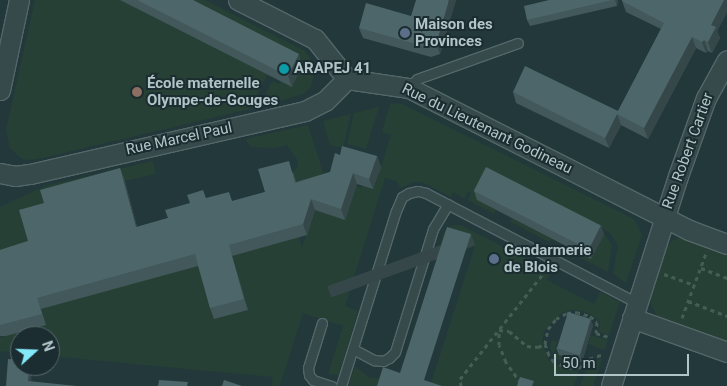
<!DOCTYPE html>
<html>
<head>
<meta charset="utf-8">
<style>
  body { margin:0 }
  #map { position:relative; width:727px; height:386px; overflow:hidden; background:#22383b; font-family:Roboto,sans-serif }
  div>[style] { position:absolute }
  .green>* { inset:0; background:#274035; transform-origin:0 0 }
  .path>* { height:3px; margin-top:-1.5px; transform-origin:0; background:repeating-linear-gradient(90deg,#465d55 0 4px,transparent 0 8px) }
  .roads { filter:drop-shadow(1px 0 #546769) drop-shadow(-1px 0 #546769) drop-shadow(0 1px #546769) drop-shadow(0 -1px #546769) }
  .service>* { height:9px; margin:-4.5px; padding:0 4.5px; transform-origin:4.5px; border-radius:4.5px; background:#36494b }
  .minor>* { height:19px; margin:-9.5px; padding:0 9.5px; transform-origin:9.5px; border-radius:9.5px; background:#36494b }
  .wall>* { inset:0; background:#42585a }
  .shaded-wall>* { inset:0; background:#36474a; transform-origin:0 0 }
  .building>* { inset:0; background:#4d6669; transform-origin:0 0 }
  .dots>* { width:14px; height:14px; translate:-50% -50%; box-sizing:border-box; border:2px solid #1b2d30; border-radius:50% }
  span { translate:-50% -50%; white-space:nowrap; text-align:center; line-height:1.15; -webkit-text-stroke:4px #1b2d30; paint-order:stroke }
  .poi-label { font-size:15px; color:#b1c4c7; font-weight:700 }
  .left { translate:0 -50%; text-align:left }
  .street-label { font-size:15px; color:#b1c4c7 }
  .north { position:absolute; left:10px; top:326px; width:50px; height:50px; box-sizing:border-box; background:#1b2d30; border:1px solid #57696c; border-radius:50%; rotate:70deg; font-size:14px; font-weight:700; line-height:20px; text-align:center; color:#b1c4c7 }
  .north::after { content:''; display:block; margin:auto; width:18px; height:22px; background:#84e9f9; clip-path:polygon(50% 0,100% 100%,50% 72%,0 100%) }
  .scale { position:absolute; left:554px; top:354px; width:135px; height:22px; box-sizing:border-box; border:2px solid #b1c4c7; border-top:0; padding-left:6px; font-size:15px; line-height:18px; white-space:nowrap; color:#b1c4c7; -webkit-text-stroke:4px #1b2d30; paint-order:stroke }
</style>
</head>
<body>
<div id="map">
  <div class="green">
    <div style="clip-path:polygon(35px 0,205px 0,305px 51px,314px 64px,313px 80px,310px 88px,303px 94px,259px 107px,272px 81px,279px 84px,281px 81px,292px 87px,302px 65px,278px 53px,250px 109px,42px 158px,30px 160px,22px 159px,10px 148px,6px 130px)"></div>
    <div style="clip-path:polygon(395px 103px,402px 104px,634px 219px,642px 235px,626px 283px,613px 274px,618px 245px,609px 232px,492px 172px,478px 200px,496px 210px,494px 214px,468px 200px,471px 193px,468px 191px,464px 198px,453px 192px,451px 197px,424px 183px,414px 182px,400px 188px,396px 181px,385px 178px,345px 306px,358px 311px,339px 375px,328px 374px,343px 326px,303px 313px,280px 385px,283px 386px,271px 386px,273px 377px,50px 356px,50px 336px,20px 336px,20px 353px,0 351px,0 337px,45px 325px,41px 309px,194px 249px,247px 310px,228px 241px,299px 237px,302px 248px,314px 213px,299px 194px,293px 172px,297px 168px,298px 161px,287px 145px,275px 148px,251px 147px,245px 139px,308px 125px,331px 197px,345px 220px,356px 187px,362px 187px,367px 183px,375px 185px,391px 135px,382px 132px,390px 104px)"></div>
    <div style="clip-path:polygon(379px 107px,366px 149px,347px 144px,354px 113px)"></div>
    <div style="clip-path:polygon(351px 114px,343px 148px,330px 145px,323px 121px)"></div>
    <div style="clip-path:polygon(153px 161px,156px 174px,124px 181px,123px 179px,36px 267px,0 261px,0 207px,45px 186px)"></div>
    <div style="left:512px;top:218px;width:45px;height:4px;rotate:28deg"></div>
    <div style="clip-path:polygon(456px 225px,463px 226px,551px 272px,547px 280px,594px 304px,600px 292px,620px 302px,609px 335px,599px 332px,600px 322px,596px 318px,584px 311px,570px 310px,560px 314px,544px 331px,542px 343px,549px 361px,568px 370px,579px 371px,574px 386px,430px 386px,475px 246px,444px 259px,436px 257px,443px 233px,450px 226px)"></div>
    <div style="clip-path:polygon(604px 234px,612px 245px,608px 272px,567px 251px,569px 247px)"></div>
    <div style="clip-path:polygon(685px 237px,727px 251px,727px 345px,669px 323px,657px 316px,651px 304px,650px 291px,665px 249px,673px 240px)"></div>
    <div style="clip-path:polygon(591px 335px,608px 340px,604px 350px,588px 344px)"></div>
    <div style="clip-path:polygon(552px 340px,557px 342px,554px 353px,582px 362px,574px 363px,557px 359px,550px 348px)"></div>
    <div style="clip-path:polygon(602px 359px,593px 386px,580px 386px,589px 363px)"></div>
    <div style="clip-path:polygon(355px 366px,368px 377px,381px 379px,379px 386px,348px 386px)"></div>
  </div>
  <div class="path">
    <div style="left:701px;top:268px;width:28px;rotate:21deg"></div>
    <div style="left:664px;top:274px;width:32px;rotate:20deg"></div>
    <div style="left:688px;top:301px;width:42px;rotate:21deg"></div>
    <div style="left:682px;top:318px;width:69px;rotate:-69.7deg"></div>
    <div style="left:601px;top:355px;width:14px;rotate:163deg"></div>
    <div style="left:588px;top:359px;width:11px;rotate:131deg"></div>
    <div style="left:581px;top:367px;width:10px;rotate:174deg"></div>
    <div style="left:571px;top:368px;width:18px;rotate:-161deg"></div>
    <div style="left:554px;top:362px;width:9px;rotate:-126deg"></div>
    <div style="left:549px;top:355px;width:12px;rotate:-110deg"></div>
    <div style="left:545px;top:344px;width:15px;rotate:-79deg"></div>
    <div style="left:548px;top:329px;width:13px;rotate:-51deg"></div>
    <div style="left:556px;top:319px;width:13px;rotate:-29deg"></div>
    <div style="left:567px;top:313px;width:9px;rotate:-6deg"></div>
    <div style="left:576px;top:312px;width:15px;rotate:16deg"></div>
    <div style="left:590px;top:316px;width:9px;rotate:41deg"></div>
    <div style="left:597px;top:322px;width:11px;rotate:95deg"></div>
    <div style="left:596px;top:333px;width:13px;rotate:18deg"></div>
    <div style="left:521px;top:383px;width:26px;rotate:-126deg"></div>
    <div style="left:506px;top:362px;width:18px;rotate:-112deg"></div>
    <div style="left:499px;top:345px;width:15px;rotate:-90deg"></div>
    <div style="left:499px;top:330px;width:10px;rotate:6deg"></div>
    <div style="left:509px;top:331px;width:23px;rotate:40deg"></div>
    <div style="left:527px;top:346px;width:11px;rotate:5deg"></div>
    <div style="left:538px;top:347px;width:8px;rotate:-23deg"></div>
    <div style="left:461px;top:386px;width:7px;rotate:-98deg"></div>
    <div style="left:460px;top:379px;width:139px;rotate:-51.7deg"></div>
  </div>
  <div class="roads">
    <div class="service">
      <div style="left:409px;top:88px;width:12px;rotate:-48deg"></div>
      <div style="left:417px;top:79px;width:107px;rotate:-19.6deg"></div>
      <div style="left:322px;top:323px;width:47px;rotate:107.3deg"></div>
      <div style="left:308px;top:368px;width:7px;rotate:82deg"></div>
      <div style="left:309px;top:375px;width:6px;rotate:51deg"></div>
      <div style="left:313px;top:380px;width:20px;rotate:18deg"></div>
      <div style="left:353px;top:349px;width:24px;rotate:28deg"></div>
      <div style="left:374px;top:360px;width:9px;rotate:6deg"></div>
      <div style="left:383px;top:361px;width:7px;rotate:-27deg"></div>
      <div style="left:389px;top:358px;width:8px;rotate:-45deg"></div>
      <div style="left:395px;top:352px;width:129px;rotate:-72.8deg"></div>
      <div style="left:433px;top:229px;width:29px;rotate:-59deg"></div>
      <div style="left:341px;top:386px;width:183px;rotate:-72.6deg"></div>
      <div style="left:396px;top:211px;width:15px;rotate:-67deg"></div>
      <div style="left:402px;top:197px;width:8px;rotate:-30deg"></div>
      <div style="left:409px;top:193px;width:9px;rotate:-13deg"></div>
      <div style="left:418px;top:191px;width:8px;rotate:14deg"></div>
      <div style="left:426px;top:193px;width:238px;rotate:27.5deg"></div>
    </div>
    <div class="minor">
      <div style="left:238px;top:0;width:86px;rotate:26.9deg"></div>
      <div style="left:315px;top:39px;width:51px;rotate:51.3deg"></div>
      <div style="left:347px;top:79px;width:63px;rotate:8.3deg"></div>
      <div style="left:409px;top:88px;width:314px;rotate:26.9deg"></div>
      <div style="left:689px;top:230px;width:40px;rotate:20.2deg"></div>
      <div style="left:0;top:90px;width:92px;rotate:-78.1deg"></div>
      <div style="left:0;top:173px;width:15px;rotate:11deg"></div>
      <div style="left:15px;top:176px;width:15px;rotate:-8deg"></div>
      <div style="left:30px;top:174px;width:282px;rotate:-12.9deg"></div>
      <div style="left:305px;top:111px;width:22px;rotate:-27deg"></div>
      <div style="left:325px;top:101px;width:31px;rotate:-45deg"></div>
      <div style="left:632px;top:318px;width:101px;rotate:19.7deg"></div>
      <div style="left:611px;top:386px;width:220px;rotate:-72.3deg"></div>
      <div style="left:678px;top:176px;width:83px;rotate:-70.3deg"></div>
      <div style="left:706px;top:98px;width:43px;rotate:-61.1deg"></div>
    </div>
  </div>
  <div class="wall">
    <div style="clip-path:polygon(120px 0,193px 0,302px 65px,292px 87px)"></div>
    <div style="clip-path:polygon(456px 0,440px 54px,431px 57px,363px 38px,359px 28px,411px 16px)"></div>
    <div style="clip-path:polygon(549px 0,618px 0,617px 6px,530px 26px,527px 20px)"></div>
    <div style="clip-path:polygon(727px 0,727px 12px,717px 31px,720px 38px,712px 53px,708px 51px,706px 53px,696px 48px,648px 139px,621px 125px,609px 148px,516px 103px,513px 92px,618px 111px,661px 29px,626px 12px,622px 1px)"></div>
    <div style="clip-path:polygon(340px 155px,377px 156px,381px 167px,373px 189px,357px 184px,345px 220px,315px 210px,307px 235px,232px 256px,248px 310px,214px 319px,210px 308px,198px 266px,41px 309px,46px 325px,6px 336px,0 336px,0 250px,28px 241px,44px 203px,120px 168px,124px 178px,137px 227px,168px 218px,206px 198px,233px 201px,265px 192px,293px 172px,296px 182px,330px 172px)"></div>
    <div style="clip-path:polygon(474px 191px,604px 234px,591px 259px,477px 200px)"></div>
    <div style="clip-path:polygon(593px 325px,582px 362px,559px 355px,556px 348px)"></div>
  </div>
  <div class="shaded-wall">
    <div style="clip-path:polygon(449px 0,456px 0,440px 54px,436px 44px)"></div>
    <div style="clip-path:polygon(615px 0,618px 0,617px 6px)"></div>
    <div style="clip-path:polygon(724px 0,727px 0,727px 12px,717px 31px,720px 38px,712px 53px,708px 42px,711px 25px)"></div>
    <div style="clip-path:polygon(692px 37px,696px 48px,648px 139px,644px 128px)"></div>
    <div style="clip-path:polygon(704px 40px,708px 51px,706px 53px,702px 42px)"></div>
    <div style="clip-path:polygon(299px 54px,302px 65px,292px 87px,288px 76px)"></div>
    <div style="clip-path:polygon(617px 114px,621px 125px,609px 148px,605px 138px)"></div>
    <div style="clip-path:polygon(377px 156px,381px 167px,373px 189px,369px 179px)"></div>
    <div style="clip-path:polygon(120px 168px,124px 178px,140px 238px,136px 227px)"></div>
    <div style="clip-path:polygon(353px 173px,357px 184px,345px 220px,341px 209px)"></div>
    <div style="clip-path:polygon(311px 199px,315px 210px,307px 235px,303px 224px)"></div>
    <div style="clip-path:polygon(601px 225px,604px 234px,591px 259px,588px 250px)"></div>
    <div style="left:471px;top:234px;width:12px;height:153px;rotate:70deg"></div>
    <div style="clip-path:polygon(229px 245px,232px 256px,248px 310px,244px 299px)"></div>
    <div style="clip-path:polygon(591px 319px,593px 325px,582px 362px,580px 355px)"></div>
    <div style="clip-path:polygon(30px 366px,32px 366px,32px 368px,31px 386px,28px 381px)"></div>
  </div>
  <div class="building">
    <div style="clip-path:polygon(137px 0,193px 0,299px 54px,288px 76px)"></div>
    <div style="clip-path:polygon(416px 0,449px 0,436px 44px,427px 47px,359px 28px,366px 3px,411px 16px)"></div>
    <div style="clip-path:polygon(549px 0,612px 0,527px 20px,524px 6px)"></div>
    <div style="clip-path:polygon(622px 0,724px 0,711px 25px,716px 27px,708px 42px,704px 40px,702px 42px,692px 37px,644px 128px,617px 114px,605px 138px,513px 92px,525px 66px,618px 111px,664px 23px,622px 1px)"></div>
    <div style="clip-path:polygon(342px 146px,377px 156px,369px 179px,353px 173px,341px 209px,311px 199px,303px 224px,229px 245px,244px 299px,210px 308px,195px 254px,37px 298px,42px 314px,0 325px,0 250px,28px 241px,19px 210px,44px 203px,40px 190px,120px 168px,136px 227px,168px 218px,165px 210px,190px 203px,187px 195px,203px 190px,206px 198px,229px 192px,232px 201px,265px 192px,258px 169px,289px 161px,295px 183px,330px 172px,335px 153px,340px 155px)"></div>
    <div style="left:486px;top:167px;width:129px;height:27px;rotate:27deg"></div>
    <div style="clip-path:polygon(447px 227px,471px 234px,424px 380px,442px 386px,377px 386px,383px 367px,400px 373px)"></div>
    <div style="left:568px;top:312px;width:24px;height:38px;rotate:17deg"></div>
    <div style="clip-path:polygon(8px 359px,20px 360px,20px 366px,30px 366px,28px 381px,77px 386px,6px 386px)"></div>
    <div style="clip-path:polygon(520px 377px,534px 381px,532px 386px,517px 386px)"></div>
    <div style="clip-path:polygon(159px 380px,188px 382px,187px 386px,158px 386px)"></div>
    <div style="clip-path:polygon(224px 380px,242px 386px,222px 386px)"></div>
  </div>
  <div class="dots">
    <div style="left:405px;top:33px;background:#5c6f8a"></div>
    <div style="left:284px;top:69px;background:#0f9aa8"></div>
    <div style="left:137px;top:92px;background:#8d6e63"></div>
    <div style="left:494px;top:259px;background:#5c6f8a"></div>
  </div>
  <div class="poi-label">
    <span class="left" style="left:415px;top:33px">Maison des<br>Provinces</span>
    <span class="left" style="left:294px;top:69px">ARAPEJ 41</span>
    <span class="left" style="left:147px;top:92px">École maternelle<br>Olympe-de-Gouges</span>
    <span class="left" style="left:504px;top:259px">Gendarmerie<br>de Blois</span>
  </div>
  <div class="street-label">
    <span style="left:487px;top:129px;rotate:26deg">Rue du Lieutenant Godineau</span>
    <span style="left:179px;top:139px;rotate:-12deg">Rue Marcel Paul</span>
    <span style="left:688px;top:151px;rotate:-70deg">Rue Robert Cartier</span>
  </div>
  <div class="north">N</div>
  <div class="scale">50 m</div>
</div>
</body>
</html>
